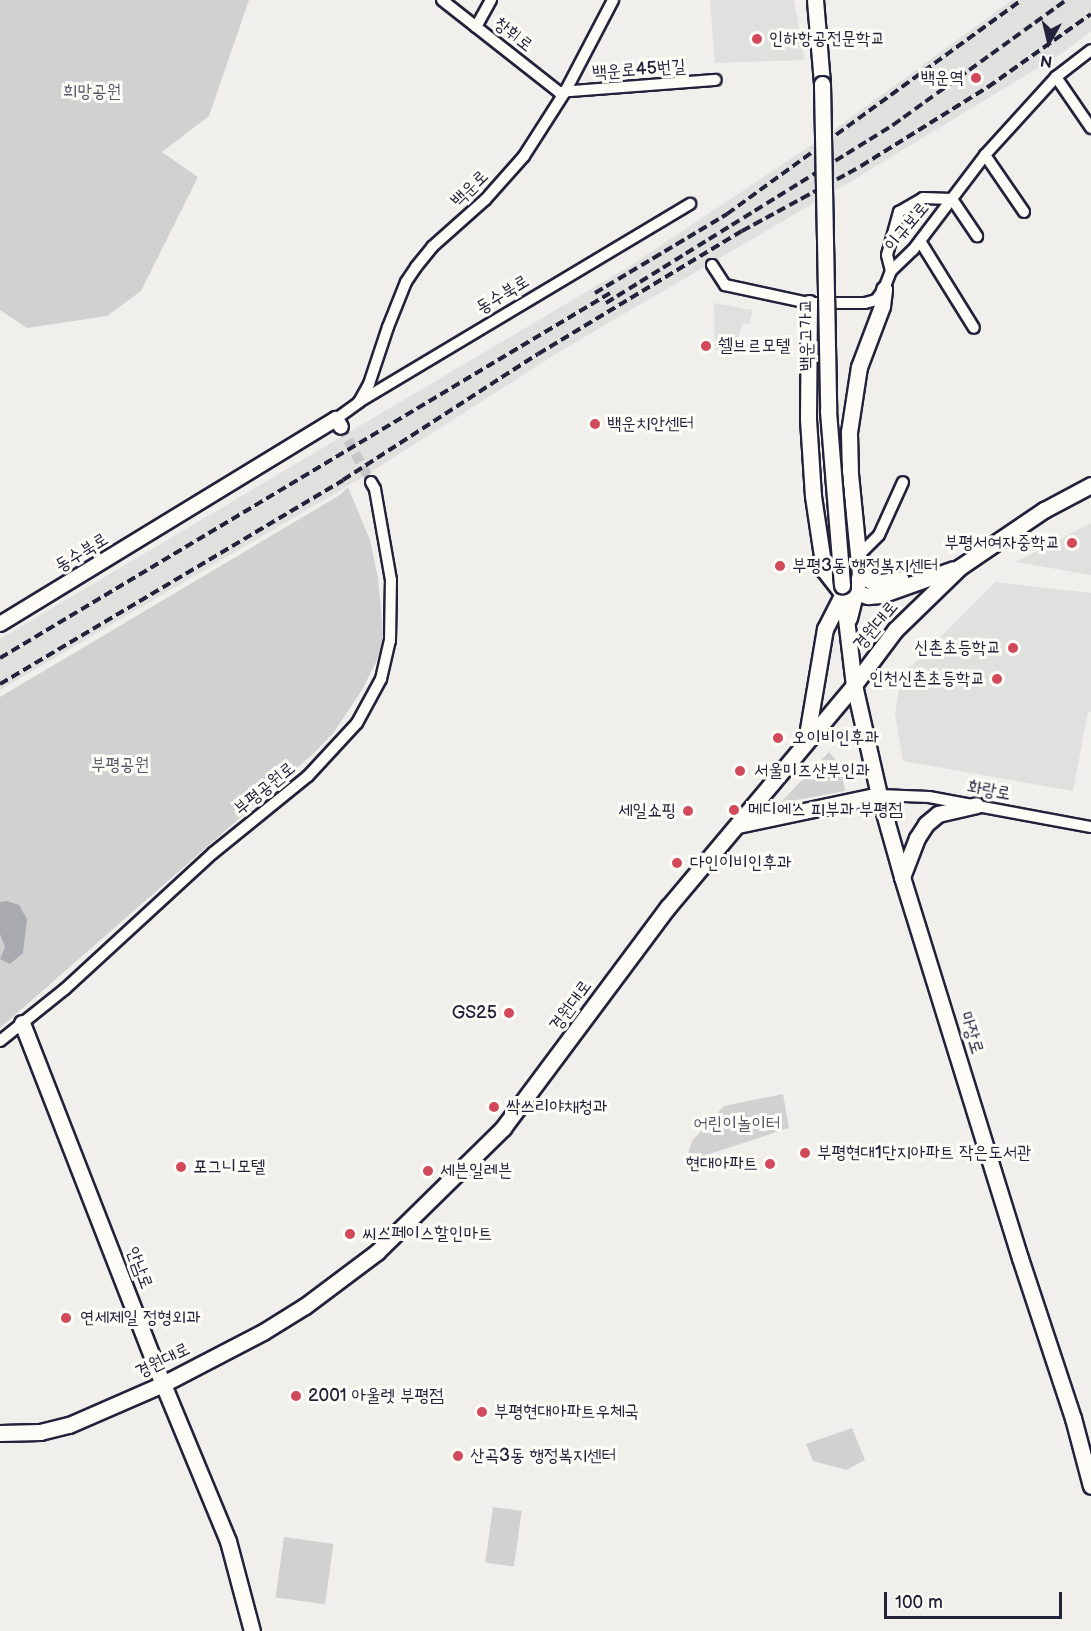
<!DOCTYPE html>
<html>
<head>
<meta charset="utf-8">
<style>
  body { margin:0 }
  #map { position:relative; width:1091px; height:1631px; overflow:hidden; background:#f0efec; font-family:"Balsamiq Sans","Poor Story",sans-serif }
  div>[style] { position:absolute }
  .built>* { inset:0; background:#e0e0df }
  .green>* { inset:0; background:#d2d1d1; transform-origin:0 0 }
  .water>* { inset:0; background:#a9a9b0 }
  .minor-tunnel>* { height:10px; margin-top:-5px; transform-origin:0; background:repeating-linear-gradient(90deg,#c7c6c9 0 10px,transparent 0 15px) }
  .roads { filter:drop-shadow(2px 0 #22223b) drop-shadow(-2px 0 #22223b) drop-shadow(0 2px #22223b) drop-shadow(0 -2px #22223b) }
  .minor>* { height:10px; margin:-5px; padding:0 5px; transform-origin:5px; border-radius:5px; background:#fdfcf7 }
  .tertiary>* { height:14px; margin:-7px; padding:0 7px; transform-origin:7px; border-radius:7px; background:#fdfcf7 }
  .secondary>* { height:15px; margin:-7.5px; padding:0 7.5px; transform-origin:7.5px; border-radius:7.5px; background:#fdfcf7 }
  .rail>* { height:4px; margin-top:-2px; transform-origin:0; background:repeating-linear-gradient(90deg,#22223b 0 9px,transparent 0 13.5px) }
  .bridges { filter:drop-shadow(2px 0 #22223b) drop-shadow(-2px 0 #22223b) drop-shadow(0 2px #22223b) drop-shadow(0 -2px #22223b) }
  .secondary-bridge>* { height:15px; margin:-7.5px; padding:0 7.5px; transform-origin:7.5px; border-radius:7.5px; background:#fdfcf7 }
  .dots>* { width:16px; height:16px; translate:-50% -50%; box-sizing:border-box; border:3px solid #fdfcf7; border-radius:50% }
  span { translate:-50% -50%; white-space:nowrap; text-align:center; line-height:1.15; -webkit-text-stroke:6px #fdfcf7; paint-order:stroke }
  .street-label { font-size:18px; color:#22223b }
  .poi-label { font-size:18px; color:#22223b }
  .left { translate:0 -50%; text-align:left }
  .right { translate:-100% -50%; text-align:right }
  .park-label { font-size:18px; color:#575768 }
  .north { position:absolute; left:1019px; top:12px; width:60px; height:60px; -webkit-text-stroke:4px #fdfcf7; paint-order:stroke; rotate:188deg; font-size:16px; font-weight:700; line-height:24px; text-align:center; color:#22223b }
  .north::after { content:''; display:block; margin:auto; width:21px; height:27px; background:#22223b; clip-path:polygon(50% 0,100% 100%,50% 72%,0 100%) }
  .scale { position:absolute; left:884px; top:1592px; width:178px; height:27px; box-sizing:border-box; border:3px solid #22223b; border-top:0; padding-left:8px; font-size:18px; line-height:21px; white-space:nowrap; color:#22223b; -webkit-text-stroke:4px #fdfcf7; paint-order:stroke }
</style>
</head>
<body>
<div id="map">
  <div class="built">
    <div style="clip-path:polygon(710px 0,794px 0,805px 60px,715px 63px)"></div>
    <div style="clip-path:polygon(1012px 0,1091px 0,1091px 31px,1064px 52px,850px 182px,562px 350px,363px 477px,0 690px,0 639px,630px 266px,831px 132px)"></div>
    <div style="clip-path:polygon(714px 303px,753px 310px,749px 324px,743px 323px,734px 351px,715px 350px)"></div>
    <div style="clip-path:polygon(1091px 523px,1091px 575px,1016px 562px)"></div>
    <div style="clip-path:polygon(995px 582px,1091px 593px,1091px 712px,1088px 712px,1073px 791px,903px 761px,895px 714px,899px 690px,908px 669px)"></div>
  </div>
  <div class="green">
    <div style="clip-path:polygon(0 0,249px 0,209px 116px,162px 152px,198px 177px,141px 291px,107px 316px,27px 328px,0 310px)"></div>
    <div style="clip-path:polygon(348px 487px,370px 540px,378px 578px,383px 633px,380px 654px,362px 690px,334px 732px,315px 752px,0 1028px,0 697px,340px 495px)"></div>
    <div style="clip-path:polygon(829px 752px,840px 765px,845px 791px,780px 803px)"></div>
    <div style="clip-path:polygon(783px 1094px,789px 1128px,685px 1162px,692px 1141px,724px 1106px)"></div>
    <div style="clip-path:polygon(852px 1428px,865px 1460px,846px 1470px,813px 1461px,806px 1444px)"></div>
    <div style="left:493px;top:1507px;width:29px;height:56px;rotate:8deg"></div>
    <div style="left:284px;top:1537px;width:50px;height:61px;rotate:8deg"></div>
  </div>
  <div class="water">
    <div style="clip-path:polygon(7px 901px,19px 905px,27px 919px,23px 953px,10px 964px,0 959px,5px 947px,0 934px,0 902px)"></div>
  </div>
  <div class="minor-tunnel">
    <div style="left:341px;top:427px;width:63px;rotate:61.4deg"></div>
  </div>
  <div class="roads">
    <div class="minor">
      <div style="left:442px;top:0;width:149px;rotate:38.2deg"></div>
      <div style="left:559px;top:92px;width:157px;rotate:-4.4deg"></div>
      <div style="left:476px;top:27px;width:31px;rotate:-61deg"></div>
      <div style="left:1056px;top:77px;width:62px;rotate:55.5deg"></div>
      <div style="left:985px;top:155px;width:69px;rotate:55.6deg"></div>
      <div style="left:952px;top:199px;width:45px;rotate:56deg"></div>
      <div style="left:920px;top:241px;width:102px;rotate:58.2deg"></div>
      <div style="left:712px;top:265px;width:24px;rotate:57deg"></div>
      <div style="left:725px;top:285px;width:86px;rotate:12.1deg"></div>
      <div style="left:809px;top:303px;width:56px"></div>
      <div style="left:865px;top:303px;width:11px;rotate:-15deg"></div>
      <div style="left:876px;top:300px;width:14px;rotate:-54deg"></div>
      <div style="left:884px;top:289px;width:19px;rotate:-69deg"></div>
      <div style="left:891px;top:271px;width:30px;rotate:-44deg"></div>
      <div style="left:913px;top:250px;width:119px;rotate:-52.8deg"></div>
      <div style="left:985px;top:155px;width:105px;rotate:-47.7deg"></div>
      <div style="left:1056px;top:77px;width:44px;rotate:-37.6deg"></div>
      <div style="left:891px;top:271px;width:16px;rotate:-104deg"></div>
      <div style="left:887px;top:255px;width:45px;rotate:-74.4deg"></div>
      <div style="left:899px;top:212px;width:28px;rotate:-30deg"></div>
      <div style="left:923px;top:198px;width:29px;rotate:2deg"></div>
      <div style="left:359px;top:402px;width:21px;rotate:-61deg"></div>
      <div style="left:369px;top:384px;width:60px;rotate:-71.6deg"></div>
      <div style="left:388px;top:327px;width:48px;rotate:-68.2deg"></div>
      <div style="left:406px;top:282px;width:18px;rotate:-56deg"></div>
      <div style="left:416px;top:267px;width:26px;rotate:-51deg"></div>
      <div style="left:432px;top:247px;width:71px;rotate:-41.6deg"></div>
      <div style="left:485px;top:200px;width:59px;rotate:-48.4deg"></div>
      <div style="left:524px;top:156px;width:76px;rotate:-57.4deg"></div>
      <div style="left:565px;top:92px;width:104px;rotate:-62.4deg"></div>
      <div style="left:336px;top:419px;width:29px;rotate:-36deg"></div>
      <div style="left:359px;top:402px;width:386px;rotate:-30.9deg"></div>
      <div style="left:859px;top:555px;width:28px;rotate:-45deg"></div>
      <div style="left:879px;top:535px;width:58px;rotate:-65.6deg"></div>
      <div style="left:879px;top:795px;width:50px;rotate:2.3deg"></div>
      <div style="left:929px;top:797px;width:165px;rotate:10.5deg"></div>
      <div style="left:0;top:1041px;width:83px;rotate:-38.7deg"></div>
      <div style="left:65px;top:989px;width:201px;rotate:-42.6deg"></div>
      <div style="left:213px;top:853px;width:122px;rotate:-39deg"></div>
      <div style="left:308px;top:776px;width:72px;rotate:-47.2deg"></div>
      <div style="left:357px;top:723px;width:50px;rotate:-61.4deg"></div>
      <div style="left:381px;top:679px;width:39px;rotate:-77deg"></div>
      <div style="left:390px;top:641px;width:61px;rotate:-89.1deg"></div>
      <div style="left:391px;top:580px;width:92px;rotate:-100deg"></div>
      <div style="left:375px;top:489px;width:8px;rotate:-120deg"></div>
    </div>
    <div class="tertiary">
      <div style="left:0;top:624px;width:394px;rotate:-31.4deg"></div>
      <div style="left:336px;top:419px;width:9px;rotate:58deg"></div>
    </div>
    <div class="secondary">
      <div style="left:815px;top:0;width:84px;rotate:85.2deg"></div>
      <div style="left:809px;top:303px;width:116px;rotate:90.5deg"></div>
      <div style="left:808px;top:419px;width:77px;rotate:86.3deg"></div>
      <div style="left:813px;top:496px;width:75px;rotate:81.5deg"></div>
      <div style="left:824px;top:570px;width:31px;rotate:52deg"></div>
      <div style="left:860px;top:574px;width:17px;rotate:33deg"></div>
      <div style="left:874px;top:583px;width:27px;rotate:-8deg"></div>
      <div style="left:842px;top:585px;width:101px;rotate:83.2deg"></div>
      <div style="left:854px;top:685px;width:113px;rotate:77.2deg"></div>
      <div style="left:879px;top:795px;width:85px;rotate:74.3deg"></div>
      <div style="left:902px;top:877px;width:399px;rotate:72.8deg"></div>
      <div style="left:1020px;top:1258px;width:169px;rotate:71.7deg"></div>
      <div style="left:1073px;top:1418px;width:70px;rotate:75.2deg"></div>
      <div style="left:848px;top:590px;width:21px;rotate:17deg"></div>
      <div style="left:868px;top:596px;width:13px;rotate:-4deg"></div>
      <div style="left:881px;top:595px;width:77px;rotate:-19.6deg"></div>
      <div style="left:849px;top:618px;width:45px;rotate:-76deg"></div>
      <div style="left:860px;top:574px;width:100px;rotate:-95.7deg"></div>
      <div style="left:850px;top:474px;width:42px;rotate:-91.4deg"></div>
      <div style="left:849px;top:432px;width:66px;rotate:-81.3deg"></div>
      <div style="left:859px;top:367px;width:65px;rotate:-69.3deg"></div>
      <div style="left:882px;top:306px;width:17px;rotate:-83deg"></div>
      <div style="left:806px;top:741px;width:114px;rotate:-80.4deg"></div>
      <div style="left:825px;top:629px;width:39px;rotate:-63deg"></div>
      <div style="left:738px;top:825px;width:144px;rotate:-12deg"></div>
      <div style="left:902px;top:877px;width:42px;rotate:-69deg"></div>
      <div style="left:917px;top:838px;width:17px;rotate:-57deg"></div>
      <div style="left:926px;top:824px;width:16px;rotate:-40deg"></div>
      <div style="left:938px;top:814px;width:39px;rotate:-13deg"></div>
      <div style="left:22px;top:1023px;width:388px;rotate:68.7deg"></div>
      <div style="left:163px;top:1384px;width:170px;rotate:67.5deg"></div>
      <div style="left:228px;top:1541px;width:93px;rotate:75.1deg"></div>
      <div style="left:0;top:1433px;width:40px;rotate:-1.4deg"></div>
      <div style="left:40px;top:1432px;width:30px;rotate:-14deg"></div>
      <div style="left:69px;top:1425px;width:103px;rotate:-23.6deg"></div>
      <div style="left:163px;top:1384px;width:113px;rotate:-27.5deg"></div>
      <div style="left:263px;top:1332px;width:49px;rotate:-31.8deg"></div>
      <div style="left:305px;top:1306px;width:90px;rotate:-36.9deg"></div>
      <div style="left:377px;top:1252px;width:177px;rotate:-44.5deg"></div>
      <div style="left:503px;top:1128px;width:276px;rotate:-53.3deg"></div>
      <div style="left:668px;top:907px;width:290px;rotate:-50deg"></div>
      <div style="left:854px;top:685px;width:69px;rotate:-53.3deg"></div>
      <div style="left:895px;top:630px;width:91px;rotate:-44.1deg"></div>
      <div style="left:960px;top:567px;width:102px;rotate:-34.2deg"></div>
      <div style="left:1044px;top:510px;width:53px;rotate:-28deg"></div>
    </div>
  </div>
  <div class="rail">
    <div style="left:595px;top:293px;width:154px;rotate:-30.9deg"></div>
    <div style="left:727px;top:214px;width:364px;rotate:-36deg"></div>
    <div style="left:606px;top:303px;width:338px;rotate:-31.8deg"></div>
    <div style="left:893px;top:125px;width:213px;rotate:-35.8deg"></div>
    <div style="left:0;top:658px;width:711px;rotate:-30.89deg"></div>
    <div style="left:0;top:684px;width:399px;rotate:-30.7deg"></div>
    <div style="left:343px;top:480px;width:232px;rotate:-32.9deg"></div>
    <div style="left:538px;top:354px;width:238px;rotate:-31.1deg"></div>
    <div style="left:742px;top:231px;width:136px;rotate:-28.6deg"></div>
    <div style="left:861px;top:166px;width:150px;rotate:-31.9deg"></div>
    <div style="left:988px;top:87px;width:126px;rotate:-35.3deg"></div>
  </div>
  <div class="bridges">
    <div class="secondary-bridge">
      <div style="left:822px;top:84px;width:327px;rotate:88.9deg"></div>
      <div style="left:828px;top:411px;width:175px;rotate:85.4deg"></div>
    </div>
  </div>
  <div class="dots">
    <div style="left:757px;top:39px;background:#d1495b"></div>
    <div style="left:976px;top:78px;background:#d1495b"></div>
    <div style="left:706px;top:346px;background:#d1495b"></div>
    <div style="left:595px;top:424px;background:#d1495b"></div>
    <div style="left:1072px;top:543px;background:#d1495b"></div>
    <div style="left:780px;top:566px;background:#d1495b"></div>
    <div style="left:1013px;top:648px;background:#d1495b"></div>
    <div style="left:997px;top:679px;background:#d1495b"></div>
    <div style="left:778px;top:738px;background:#d1495b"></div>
    <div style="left:740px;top:771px;background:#d1495b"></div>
    <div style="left:734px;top:810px;background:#d1495b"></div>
    <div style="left:688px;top:811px;background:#d1495b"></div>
    <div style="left:677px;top:863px;background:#d1495b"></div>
    <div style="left:509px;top:1013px;background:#d1495b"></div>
    <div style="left:494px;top:1107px;background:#d1495b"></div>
    <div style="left:805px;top:1153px;background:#d1495b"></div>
    <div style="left:770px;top:1164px;background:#d1495b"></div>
    <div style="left:181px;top:1167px;background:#d1495b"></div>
    <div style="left:428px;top:1171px;background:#d1495b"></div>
    <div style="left:350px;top:1234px;background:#d1495b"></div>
    <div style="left:66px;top:1318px;background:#d1495b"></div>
    <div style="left:296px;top:1396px;background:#d1495b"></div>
    <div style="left:482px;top:1412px;background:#d1495b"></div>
    <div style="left:458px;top:1456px;background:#d1495b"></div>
  </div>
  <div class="street-label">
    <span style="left:513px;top:35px;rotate:38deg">창휘로</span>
    <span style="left:639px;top:70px;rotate:-4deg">백운로45번길</span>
    <span style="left:470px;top:189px;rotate:-44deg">백운로</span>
    <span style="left:907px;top:227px;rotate:-50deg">이규보로</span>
    <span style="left:503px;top:295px;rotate:-31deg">동수북로</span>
    <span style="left:807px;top:335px;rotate:-91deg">백운고가교</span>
    <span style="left:82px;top:553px;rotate:-31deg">동수북로</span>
    <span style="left:876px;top:626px;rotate:-50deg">경원대로</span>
    <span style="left:265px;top:789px;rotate:-39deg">부평공원로</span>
    <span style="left:989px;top:791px;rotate:10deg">화랑로</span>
    <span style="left:571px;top:1006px;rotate:-54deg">경원대로</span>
    <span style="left:971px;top:1033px;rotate:73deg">마장로</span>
    <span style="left:139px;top:1268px;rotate:69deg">안남로</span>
    <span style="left:163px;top:1361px;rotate:-26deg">경원대로</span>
  </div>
  <div class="poi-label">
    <span class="left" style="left:769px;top:39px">인하항공전문학교</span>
    <span class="right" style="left:964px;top:78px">백운역</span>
    <span class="left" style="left:718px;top:346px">쉘브르모텔</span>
    <span class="left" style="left:607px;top:424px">백운치안센터</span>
    <span class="right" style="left:1060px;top:543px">부평서여자중학교</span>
    <span class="left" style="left:792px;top:566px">부평3동 행정복지센터</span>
    <span class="right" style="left:1001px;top:648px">신촌초등학교</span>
    <span class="right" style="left:985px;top:679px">인천신촌초등학교</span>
    <span class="left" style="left:792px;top:738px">오이비인후과</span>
    <span class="left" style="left:754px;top:771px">서울미즈산부인과</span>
    <span class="left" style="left:748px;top:810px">메디에스 피부과 부평점</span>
    <span class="right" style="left:676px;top:811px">세일쇼핑</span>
    <span class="left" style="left:690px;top:863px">다인이비인후과</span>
    <span class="right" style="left:497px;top:1013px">GS25</span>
    <span class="left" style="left:506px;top:1107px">싹쓰리야채청과</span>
    <span class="left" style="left:817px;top:1153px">부평현대1단지아파트 작은도서관</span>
    <span class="right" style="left:758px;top:1164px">현대아파트</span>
    <span class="left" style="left:193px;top:1167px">포그니모텔</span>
    <span class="left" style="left:440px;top:1171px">세븐일레븐</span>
    <span class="left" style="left:362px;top:1234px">씨스페이스할인마트</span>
    <span class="left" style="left:80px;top:1318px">연세제일 정형외과</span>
    <span class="left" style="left:308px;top:1396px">2001 아울렛 부평점</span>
    <span class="left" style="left:494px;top:1412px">부평현대아파트우체국</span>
    <span class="left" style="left:470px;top:1456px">산곡3동 행정복지센터</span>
  </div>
  <div class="park-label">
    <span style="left:92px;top:92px">희망공원</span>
    <span style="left:120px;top:765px">부평공원</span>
    <span style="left:737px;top:1124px">어린이놀이터</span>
  </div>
  <div class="north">N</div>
  <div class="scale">100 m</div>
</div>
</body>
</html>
